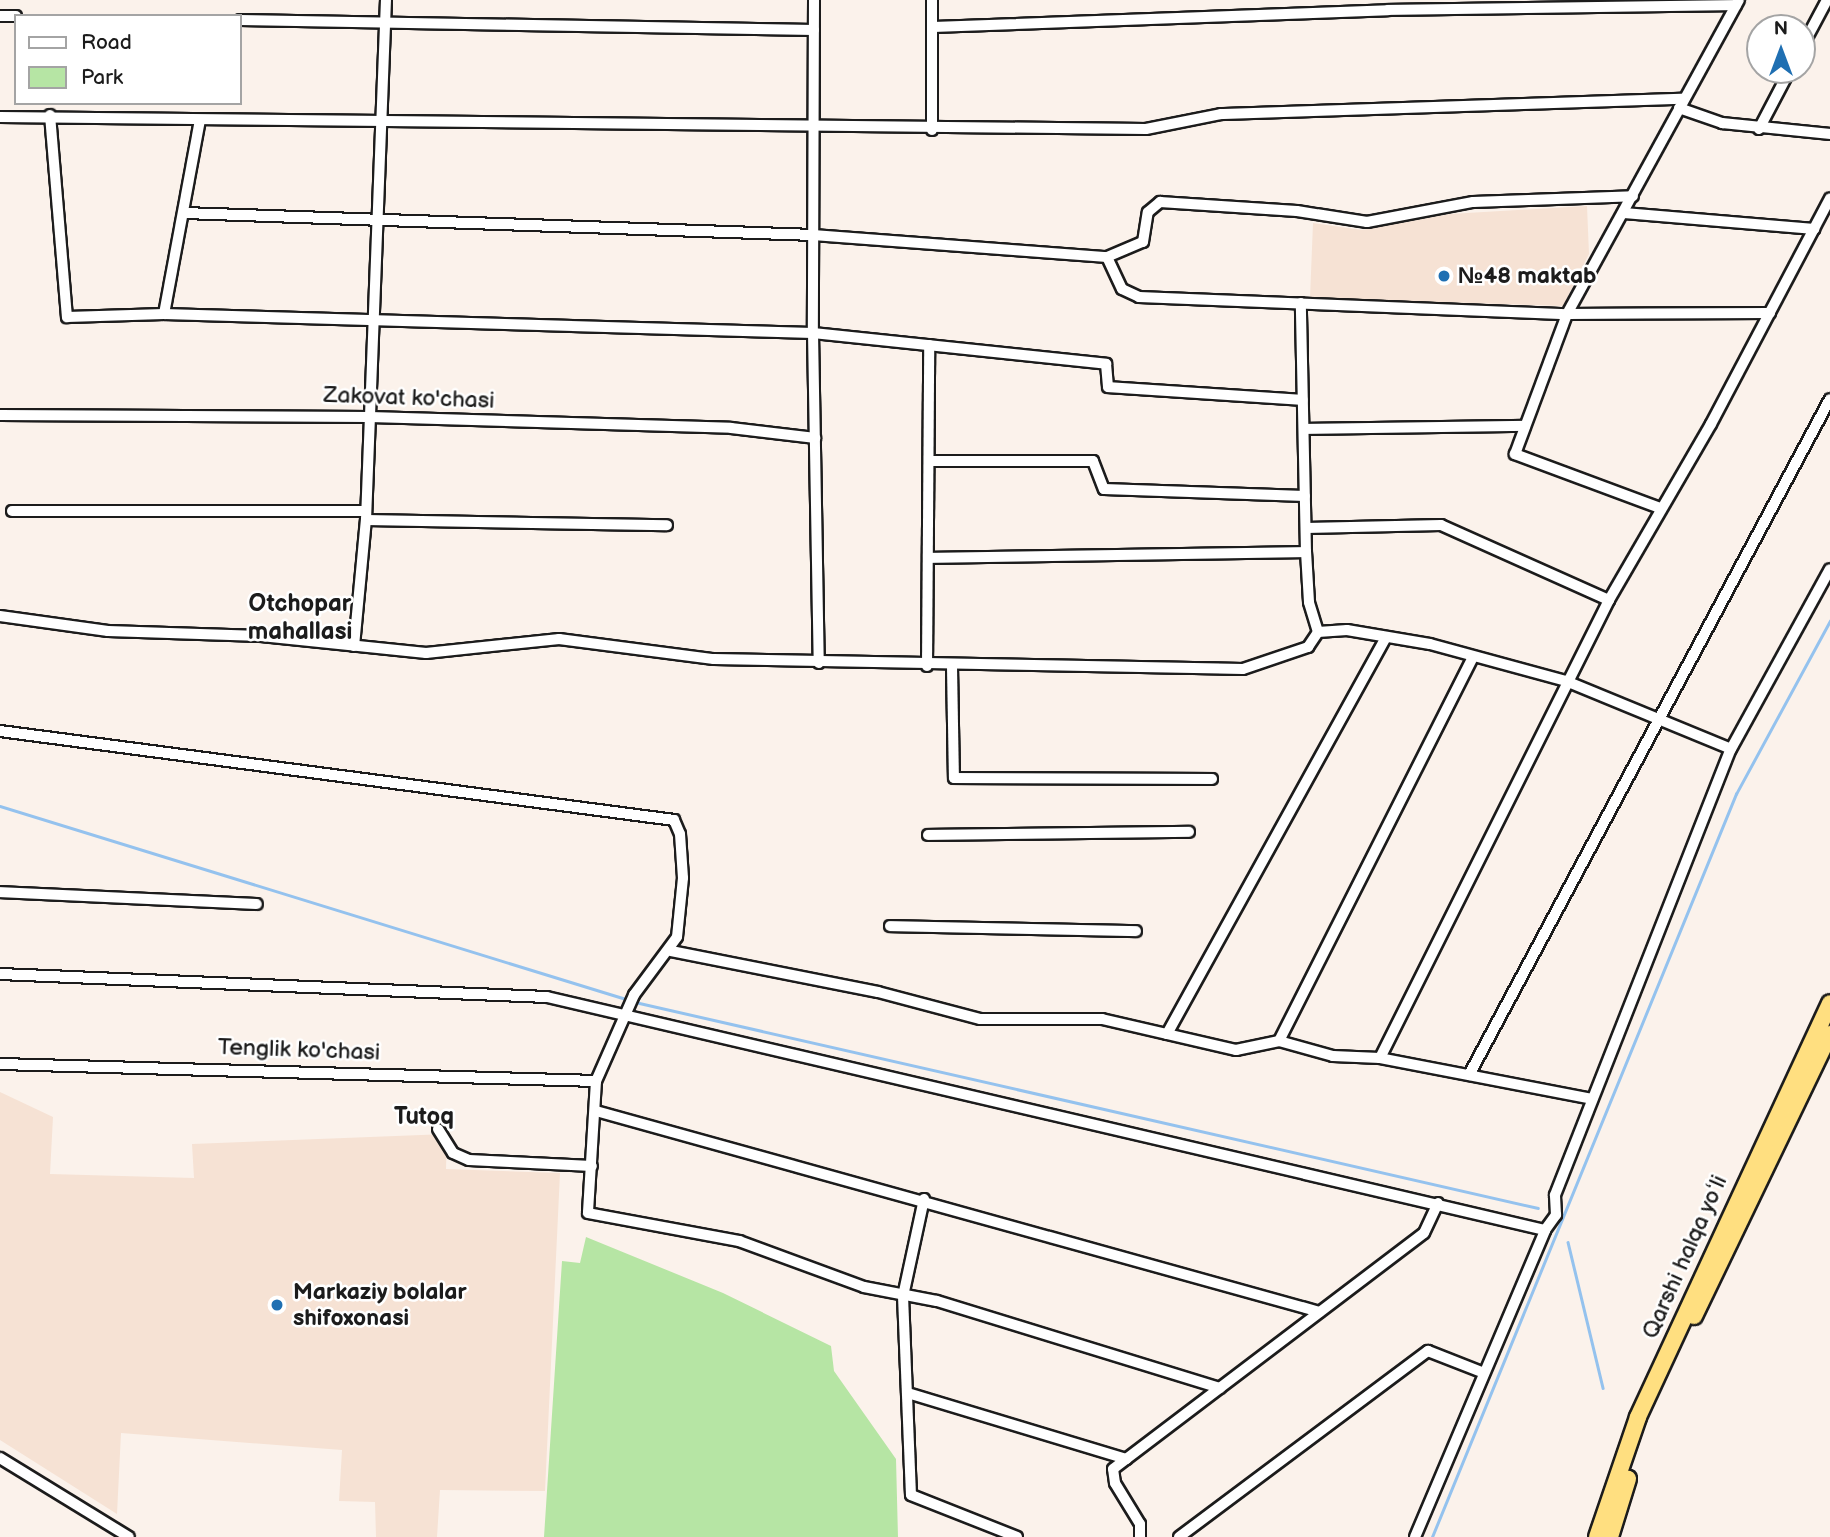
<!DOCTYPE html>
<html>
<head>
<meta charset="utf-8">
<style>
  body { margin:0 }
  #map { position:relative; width:1830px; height:1537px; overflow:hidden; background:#fbf2eb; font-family:"Balsamiq Sans",sans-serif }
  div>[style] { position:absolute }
  .built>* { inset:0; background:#f6e2d4 }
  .green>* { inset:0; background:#b6e5a4 }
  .stream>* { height:2.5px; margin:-1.25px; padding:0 1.25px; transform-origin:1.25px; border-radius:1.25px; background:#94c2ee }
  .roads { filter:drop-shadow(2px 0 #1c1c1c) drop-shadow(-2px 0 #1c1c1c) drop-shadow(0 2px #1c1c1c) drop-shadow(0 -2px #1c1c1c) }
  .minor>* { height:10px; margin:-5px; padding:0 5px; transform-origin:5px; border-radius:5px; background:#fff }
  .highway>* { height:16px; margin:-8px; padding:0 8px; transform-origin:8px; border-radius:8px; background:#ffdf80 }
  .dots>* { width:19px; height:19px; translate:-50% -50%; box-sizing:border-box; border:4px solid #fff; border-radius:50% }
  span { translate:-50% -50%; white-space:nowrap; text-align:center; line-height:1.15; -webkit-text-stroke:5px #fff; paint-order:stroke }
  .poi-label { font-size:23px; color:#1c1c1c; font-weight:700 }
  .left { translate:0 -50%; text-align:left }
  .street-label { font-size:23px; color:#1c1c1c }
  .neighbourhood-label { font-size:24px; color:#1c1c1c; font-weight:700 }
  .legend { position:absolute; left:14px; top:14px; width:228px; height:91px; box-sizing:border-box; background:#fff; border:2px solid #a4a4a4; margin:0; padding:9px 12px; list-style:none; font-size:21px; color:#1c1c1c }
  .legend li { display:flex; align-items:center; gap:14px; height:35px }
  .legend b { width:35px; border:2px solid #a4a4a4 }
  .north { position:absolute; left:1746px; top:14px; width:70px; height:70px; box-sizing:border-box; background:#fff; border:2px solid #a4a4a4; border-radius:50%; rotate:0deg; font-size:19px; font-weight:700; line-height:28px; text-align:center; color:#1c1c1c }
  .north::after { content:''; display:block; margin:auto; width:24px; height:32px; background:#1f6fb2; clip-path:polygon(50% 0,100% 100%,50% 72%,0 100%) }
</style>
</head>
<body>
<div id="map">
  <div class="built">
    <div style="clip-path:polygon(1587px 206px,1589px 254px,1563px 306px,1310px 298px,1313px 223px,1362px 230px,1450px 214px)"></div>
    <div style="clip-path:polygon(0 1092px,53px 1117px,50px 1174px,194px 1178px,192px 1144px,447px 1134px,446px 1169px,560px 1173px,545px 1491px,440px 1490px,437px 1537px,376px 1537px,375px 1502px,339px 1501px,342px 1450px,121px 1433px,117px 1514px,0 1440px)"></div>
  </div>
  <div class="green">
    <div style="clip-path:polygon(586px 1237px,723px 1293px,831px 1346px,834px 1371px,896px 1459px,898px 1537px,544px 1537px,562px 1261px,580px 1263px)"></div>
  </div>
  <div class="stream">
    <div style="left:0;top:806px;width:658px;rotate:17.14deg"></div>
    <div style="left:635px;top:1002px;width:926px;rotate:12.85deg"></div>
    <div style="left:1568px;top:1242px;width:150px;rotate:76.5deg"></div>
    <div style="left:1432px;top:1537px;width:803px;rotate:-67.75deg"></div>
    <div style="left:1736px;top:794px;width:197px;rotate:-61.5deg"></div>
  </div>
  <div class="roads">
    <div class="minor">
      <div style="left:814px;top:0;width:333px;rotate:90.2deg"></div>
      <div style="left:813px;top:333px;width:330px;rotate:89deg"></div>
      <div style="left:0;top:16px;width:16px"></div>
      <div style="left:240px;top:20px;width:574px;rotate:1deg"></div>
      <div style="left:933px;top:27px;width:455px;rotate:-2.1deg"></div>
      <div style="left:1388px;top:10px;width:348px;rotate:-0.8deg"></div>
      <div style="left:1802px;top:47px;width:53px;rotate:-62deg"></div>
      <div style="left:1679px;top:108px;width:46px;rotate:19.2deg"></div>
      <div style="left:1722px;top:123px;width:109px;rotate:5.8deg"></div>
      <div style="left:50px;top:115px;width:203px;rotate:85.2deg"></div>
      <div style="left:67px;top:317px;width:97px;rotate:-1.8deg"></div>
      <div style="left:164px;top:314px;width:649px;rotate:1.68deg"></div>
      <div style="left:813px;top:333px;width:295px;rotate:6deg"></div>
      <div style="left:1106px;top:364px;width:23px;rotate:85deg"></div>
      <div style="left:1108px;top:387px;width:195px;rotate:3.8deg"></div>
      <div style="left:0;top:117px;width:1146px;rotate:0.6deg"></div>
      <div style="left:1146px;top:129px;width:76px;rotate:-11.3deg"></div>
      <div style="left:1221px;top:114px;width:463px;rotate:-1.9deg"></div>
      <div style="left:1759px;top:129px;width:67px;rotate:-62.3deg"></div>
      <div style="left:932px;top:130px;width:130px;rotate:-90deg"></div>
      <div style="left:184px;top:213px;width:629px;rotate:2deg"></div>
      <div style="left:813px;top:235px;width:295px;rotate:4.3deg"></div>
      <div style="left:1107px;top:257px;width:39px;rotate:-23deg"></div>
      <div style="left:1143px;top:242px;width:30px;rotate:-81deg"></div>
      <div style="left:1148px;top:212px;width:16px;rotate:-40deg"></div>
      <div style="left:1160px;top:202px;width:137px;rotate:3.8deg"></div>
      <div style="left:1297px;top:211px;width:71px;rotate:8.9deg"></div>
      <div style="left:1367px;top:222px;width:108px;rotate:-10.7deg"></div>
      <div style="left:1473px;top:202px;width:160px;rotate:-2.1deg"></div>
      <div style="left:1624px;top:213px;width:191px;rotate:4.8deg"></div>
      <div style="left:1107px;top:257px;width:35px;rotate:65deg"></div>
      <div style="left:1122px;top:289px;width:19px;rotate:25deg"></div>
      <div style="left:1139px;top:297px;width:428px;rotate:2.3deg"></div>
      <div style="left:1567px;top:314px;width:203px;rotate:-0.3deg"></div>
      <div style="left:164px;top:314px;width:197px;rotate:-79.5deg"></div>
      <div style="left:0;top:415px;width:370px;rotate:0.3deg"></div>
      <div style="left:370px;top:417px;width:361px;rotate:1.7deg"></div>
      <div style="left:731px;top:428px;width:85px;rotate:6.8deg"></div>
      <div style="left:1305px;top:429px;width:220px;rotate:-0.8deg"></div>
      <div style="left:929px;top:461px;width:164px"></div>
      <div style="left:1093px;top:461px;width:30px;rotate:69deg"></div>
      <div style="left:1104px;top:489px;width:201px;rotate:2deg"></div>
      <div style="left:1660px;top:508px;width:155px;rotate:-159.6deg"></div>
      <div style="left:1515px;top:454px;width:149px;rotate:-69.6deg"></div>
      <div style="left:1567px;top:314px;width:358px;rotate:-61.3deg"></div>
      <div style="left:12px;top:511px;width:354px"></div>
      <div style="left:366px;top:520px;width:301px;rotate:1deg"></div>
      <div style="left:1306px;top:528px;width:135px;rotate:-1.3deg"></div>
      <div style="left:1441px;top:525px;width:184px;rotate:24.1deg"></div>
      <div style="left:928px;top:558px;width:378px;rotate:-0.9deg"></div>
      <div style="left:0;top:616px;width:109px;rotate:7.9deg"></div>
      <div style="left:108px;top:631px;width:153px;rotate:1.9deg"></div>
      <div style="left:261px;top:636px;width:166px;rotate:5.9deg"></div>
      <div style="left:426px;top:653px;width:134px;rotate:-6deg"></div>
      <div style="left:559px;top:639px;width:156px;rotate:7.4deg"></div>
      <div style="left:714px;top:659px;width:529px;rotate:1.08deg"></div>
      <div style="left:1243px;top:669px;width:69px;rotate:-18.7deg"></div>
      <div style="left:1308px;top:647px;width:18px;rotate:-56deg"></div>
      <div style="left:1318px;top:632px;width:31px;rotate:-107deg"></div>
      <div style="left:1309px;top:602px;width:50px;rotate:-93.4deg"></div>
      <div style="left:1306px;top:552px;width:249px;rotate:-91.2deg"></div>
      <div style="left:1318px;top:632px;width:29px;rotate:-4deg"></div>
      <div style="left:1347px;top:630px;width:84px;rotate:9.6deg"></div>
      <div style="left:1430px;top:644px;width:141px;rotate:15.2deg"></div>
      <div style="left:1566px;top:681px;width:178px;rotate:22.4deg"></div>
      <div style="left:354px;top:646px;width:127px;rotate:-84.6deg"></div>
      <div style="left:366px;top:520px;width:520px;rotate:-87.8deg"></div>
      <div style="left:927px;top:666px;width:321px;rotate:-89.6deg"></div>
      <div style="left:952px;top:667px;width:111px;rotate:89deg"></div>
      <div style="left:954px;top:778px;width:258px;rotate:0.2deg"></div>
      <div style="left:0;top:731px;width:680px;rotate:7.52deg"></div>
      <div style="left:674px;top:820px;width:15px;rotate:67deg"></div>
      <div style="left:680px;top:834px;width:44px;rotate:86.1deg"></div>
      <div style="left:683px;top:878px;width:59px;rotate:95.8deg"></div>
      <div style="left:677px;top:937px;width:72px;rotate:126.6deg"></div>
      <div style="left:634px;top:995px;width:94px;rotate:113.8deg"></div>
      <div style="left:596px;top:1081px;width:132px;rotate:93.5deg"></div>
      <div style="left:588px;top:1213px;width:154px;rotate:10.5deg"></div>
      <div style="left:739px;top:1241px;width:133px;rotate:20.2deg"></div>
      <div style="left:864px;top:1287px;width:74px;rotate:10.9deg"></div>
      <div style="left:937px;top:1301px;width:296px;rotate:17.1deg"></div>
      <div style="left:928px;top:835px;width:261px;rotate:-0.7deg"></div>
      <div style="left:0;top:892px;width:257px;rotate:2.7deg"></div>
      <div style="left:890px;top:926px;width:246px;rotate:1.2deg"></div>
      <div style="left:671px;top:951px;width:211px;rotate:11.2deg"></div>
      <div style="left:878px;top:992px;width:106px;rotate:14.8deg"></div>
      <div style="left:980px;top:1019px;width:122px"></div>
      <div style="left:1102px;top:1019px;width:138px;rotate:13deg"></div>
      <div style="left:1236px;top:1050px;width:44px;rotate:-11.8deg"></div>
      <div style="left:1279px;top:1041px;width:56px;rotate:15.5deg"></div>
      <div style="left:1333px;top:1056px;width:47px;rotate:2.4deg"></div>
      <div style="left:1380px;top:1058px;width:216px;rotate:10.9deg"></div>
      <div style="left:0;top:974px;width:547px;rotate:2.41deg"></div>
      <div style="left:547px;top:997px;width:1025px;rotate:13.14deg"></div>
      <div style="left:1167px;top:1034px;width:453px;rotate:-61.1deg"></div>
      <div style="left:1279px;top:1041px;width:430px;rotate:-63.2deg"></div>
      <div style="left:1380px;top:1058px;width:512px;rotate:-63.43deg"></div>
      <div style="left:1609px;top:600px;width:203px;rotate:-59.9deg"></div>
      <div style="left:1711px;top:424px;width:255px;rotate:-62.2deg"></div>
      <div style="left:0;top:1064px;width:596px;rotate:1.63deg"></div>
      <div style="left:1469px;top:1075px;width:766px;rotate:-61.9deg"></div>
      <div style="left:596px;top:1111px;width:751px;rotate:15.52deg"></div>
      <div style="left:438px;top:1129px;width:28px;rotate:58deg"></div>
      <div style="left:453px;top:1153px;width:17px;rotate:24deg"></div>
      <div style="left:469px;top:1160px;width:123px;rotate:2.8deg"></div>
      <div style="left:924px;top:1199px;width:99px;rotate:102.2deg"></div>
      <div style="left:903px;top:1296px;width:199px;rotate:87.7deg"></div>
      <div style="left:911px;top:1495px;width:114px;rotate:21.6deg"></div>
      <div style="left:911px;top:1394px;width:225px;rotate:16.8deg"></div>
      <div style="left:0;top:1458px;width:151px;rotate:31.5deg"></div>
      <div style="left:1140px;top:1537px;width:13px;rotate:-90deg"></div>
      <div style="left:1140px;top:1524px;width:48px;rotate:-121.4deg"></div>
      <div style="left:1115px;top:1483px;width:14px;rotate:-98deg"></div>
      <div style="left:1113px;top:1469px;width:390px;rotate:-37.2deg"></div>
      <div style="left:1424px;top:1233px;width:33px;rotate:-65deg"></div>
      <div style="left:1179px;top:1537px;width:311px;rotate:-36.8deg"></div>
      <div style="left:1428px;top:1351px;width:60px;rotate:21.4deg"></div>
      <div style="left:1415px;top:1537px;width:333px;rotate:-67deg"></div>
      <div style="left:1545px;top:1230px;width:19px;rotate:-54deg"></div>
      <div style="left:1556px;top:1215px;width:20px;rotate:-93deg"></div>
      <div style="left:1555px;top:1195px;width:479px;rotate:-68.5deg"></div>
      <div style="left:1731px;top:749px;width:205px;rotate:-61.2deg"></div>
    </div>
    <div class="highway">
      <div style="left:1694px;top:1316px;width:313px;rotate:-64.3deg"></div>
      <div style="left:1597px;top:1537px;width:127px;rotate:-71.1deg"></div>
      <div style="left:1638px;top:1417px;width:456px;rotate:-65.1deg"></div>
      <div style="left:1610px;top:1537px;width:61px;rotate:-72.8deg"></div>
    </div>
  </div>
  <div class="dots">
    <div style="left:1444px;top:276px;background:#1f6fb2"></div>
    <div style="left:277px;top:1305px;background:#1f6fb2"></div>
  </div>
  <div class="poi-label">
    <span class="left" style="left:1458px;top:276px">№48 maktab</span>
    <span class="left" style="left:293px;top:1305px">Markaziy bolalar<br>shifoxonasi</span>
  </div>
  <div class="street-label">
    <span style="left:409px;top:398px;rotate:2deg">Zakovat ko'chasi</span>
    <span style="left:299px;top:1050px;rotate:2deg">Tenglik ko'chasi</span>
    <span style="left:1685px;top:1257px;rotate:-66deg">Qarshi halqa yoʻli</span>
  </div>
  <div class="neighbourhood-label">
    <span style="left:300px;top:618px">Otchopar<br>mahallasi</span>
    <span style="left:424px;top:1117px">Tutoq</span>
  </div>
  <ul class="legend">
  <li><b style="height:9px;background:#fff"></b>Road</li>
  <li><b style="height:19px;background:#b6e5a4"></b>Park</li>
  </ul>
  <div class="north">N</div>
</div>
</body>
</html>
